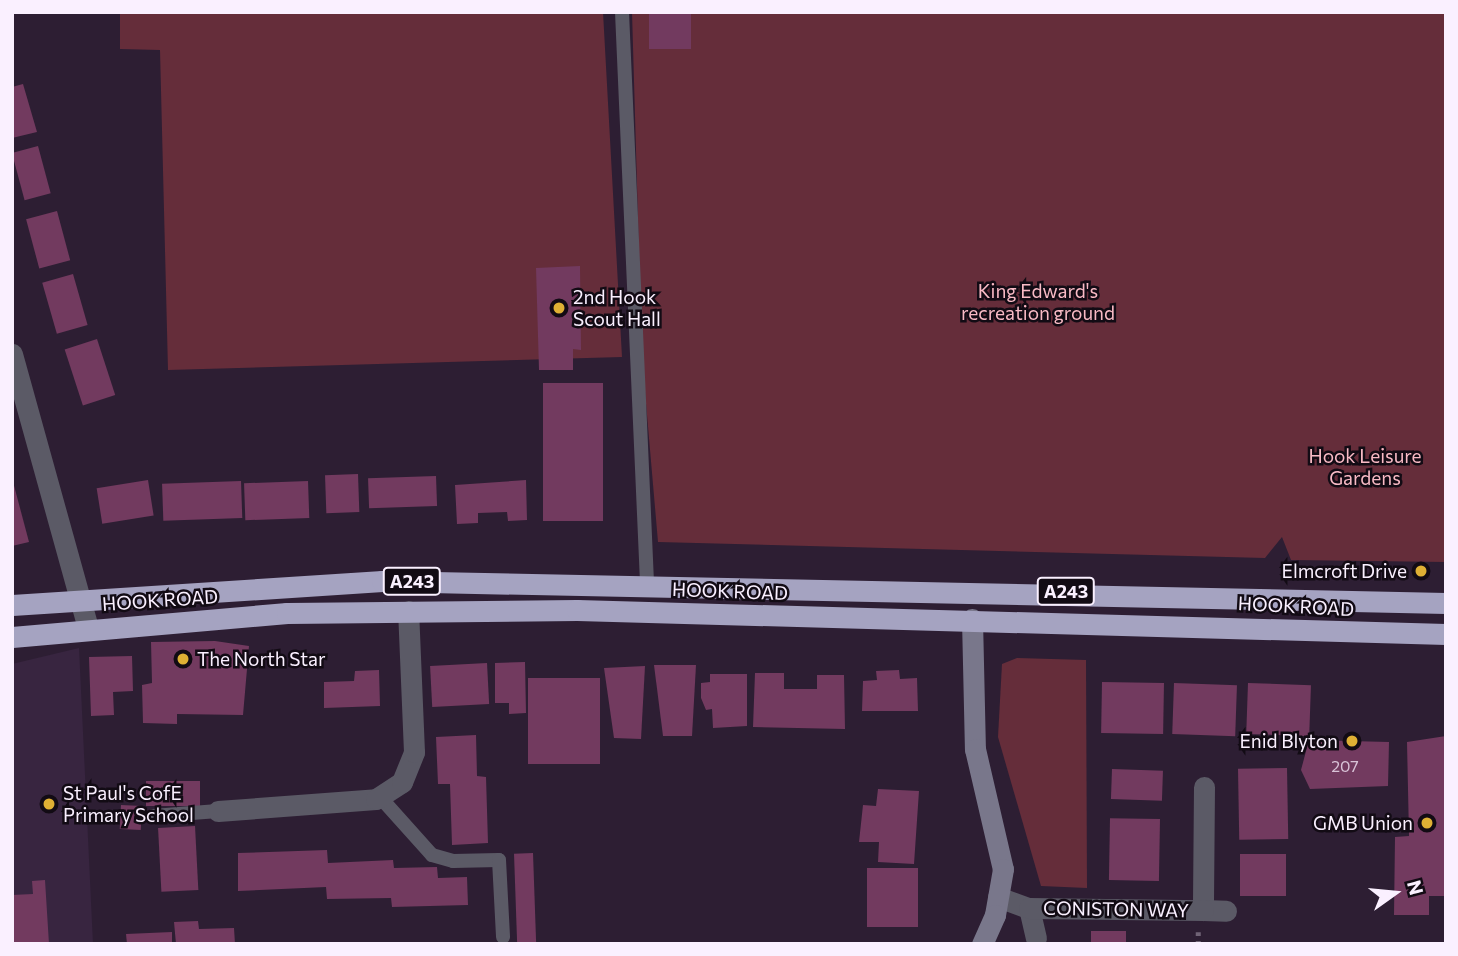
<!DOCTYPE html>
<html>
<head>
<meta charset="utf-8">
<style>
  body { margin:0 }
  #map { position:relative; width:1458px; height:956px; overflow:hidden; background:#2d1e33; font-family:Commissioner,sans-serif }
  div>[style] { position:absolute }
  .built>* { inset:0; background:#382540 }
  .green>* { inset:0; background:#652d3a }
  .building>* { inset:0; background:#723a5f; transform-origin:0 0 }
  .path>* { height:4.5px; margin-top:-2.25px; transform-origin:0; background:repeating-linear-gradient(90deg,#706376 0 3.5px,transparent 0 8.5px) }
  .lane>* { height:14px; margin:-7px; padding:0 7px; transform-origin:7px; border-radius:7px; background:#5b5a66 }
  .street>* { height:21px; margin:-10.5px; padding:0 10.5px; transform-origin:10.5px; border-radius:10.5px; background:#5b5a66 }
  .secondary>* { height:21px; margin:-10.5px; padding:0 10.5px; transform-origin:10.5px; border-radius:10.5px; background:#79778b }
  .highway>* { height:21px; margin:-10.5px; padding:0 10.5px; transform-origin:10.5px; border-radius:10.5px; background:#a5a3c1 }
  .dots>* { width:19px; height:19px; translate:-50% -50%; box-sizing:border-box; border:4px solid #120b14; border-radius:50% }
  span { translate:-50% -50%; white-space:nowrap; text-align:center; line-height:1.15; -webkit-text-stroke:5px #120b14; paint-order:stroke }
  .number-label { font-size:16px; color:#d8c2d7 }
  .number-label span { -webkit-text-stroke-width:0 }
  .shield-label span { padding:2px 5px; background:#120b14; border:2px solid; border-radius:5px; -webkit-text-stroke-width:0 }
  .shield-label { font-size:18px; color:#faf0ff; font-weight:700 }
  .park-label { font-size:19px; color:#f9bac5 }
  .poi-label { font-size:19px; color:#faf0ff }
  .left { translate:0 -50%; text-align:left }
  .right { translate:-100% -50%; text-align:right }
  .street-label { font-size:19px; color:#faf0ff }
  .frame { position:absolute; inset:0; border:14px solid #faf0ff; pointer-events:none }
  .north { position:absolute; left:1360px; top:858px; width:70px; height:70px; -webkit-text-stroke:5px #120b14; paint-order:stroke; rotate:75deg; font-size:19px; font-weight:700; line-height:28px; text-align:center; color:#faf0ff }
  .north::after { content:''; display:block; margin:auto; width:24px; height:32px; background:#faf0ff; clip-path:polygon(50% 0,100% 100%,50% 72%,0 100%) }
</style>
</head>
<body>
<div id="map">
  <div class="built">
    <div style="clip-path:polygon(79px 648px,93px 944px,12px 944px,12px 664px)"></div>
  </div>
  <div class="green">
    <div style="clip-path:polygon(120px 12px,603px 12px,622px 357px,168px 370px,160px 50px,120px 49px)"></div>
    <div style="clip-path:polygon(632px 12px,1446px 12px,1446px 562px,1291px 560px,1282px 537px,1265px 558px,658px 542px,642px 357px)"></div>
    <div style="clip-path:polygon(1017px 658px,1086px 660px,1087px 888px,1041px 886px,998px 737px,1002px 664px)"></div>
  </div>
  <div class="building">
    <div style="left:649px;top:12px;width:42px;height:37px"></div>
    <div style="clip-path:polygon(23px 84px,37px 132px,12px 138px,12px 87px)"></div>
    <div style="left:38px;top:146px;width:49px;height:27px;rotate:75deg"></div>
    <div style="left:57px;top:211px;width:51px;height:32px;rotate:75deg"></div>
    <div style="clip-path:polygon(580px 266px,581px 350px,573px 349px,573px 370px,539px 370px,536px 268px)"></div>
    <div style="left:73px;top:274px;width:53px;height:32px;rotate:74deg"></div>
    <div style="left:97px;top:339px;width:59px;height:34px;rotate:72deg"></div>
    <div style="left:543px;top:383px;width:60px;height:138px"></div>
    <div style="left:358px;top:474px;width:38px;height:33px;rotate:88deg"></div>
    <div style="left:436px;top:476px;width:30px;height:68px;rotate:88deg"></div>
    <div style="clip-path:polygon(12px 478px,29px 542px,12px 546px)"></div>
    <div style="left:148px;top:480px;width:36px;height:52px;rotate:81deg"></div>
    <div style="clip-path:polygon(526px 480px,527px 520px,508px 521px,507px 512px,478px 513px,478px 523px,457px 524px,455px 485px)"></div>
    <div style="left:241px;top:481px;width:37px;height:79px;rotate:88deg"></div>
    <div style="left:308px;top:481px;width:37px;height:64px;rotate:88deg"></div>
    <div style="clip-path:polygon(215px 641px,249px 646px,243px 715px,177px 714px,177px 724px,143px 723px,142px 685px,152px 683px,151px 642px)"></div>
    <div style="clip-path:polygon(132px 656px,133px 691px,113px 692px,114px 715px,91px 716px,89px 657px)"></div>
    <div style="clip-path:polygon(525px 662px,526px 713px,509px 714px,509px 703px,495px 703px,495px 663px)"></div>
    <div style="left:487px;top:663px;width:41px;height:57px;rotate:87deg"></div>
    <div style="clip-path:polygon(654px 665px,696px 665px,692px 736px,663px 736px)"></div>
    <div style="clip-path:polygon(645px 666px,641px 739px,614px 738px,604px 668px)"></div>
    <div style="clip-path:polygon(379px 670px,380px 706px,324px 708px,324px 682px,354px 681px,355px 671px)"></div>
    <div style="clip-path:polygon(899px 670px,900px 679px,917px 678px,918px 711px,862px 711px,863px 681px,877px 680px,876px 671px)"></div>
    <div style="clip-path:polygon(755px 673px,784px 673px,784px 689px,817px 689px,817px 675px,844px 675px,845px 729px,753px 727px)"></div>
    <div style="clip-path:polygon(710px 674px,747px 674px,747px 726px,713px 728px,712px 709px,706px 710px,701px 698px,701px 683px,710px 682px)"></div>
    <div style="left:600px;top:678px;width:86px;height:72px;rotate:90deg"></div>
    <div style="left:1102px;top:682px;width:62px;height:51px;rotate:1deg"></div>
    <div style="left:1174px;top:683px;width:63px;height:51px;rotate:2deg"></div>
    <div style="left:1248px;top:683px;width:63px;height:51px;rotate:2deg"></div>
    <div style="clip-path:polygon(476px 735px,477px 776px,486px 777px,488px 843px,452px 845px,450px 784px,438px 784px,436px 737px)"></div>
    <div style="clip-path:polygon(1446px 736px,1446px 896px,1429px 896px,1429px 915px,1394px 915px,1395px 837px,1409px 836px,1407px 742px)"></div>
    <div style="clip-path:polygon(1309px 740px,1389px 742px,1388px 786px,1310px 789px,1301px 770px)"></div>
    <div style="left:1287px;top:768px;width:71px;height:49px;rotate:89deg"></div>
    <div style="left:1112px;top:769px;width:51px;height:30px;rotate:2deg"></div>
    <div style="left:200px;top:781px;width:25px;height:54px;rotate:90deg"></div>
    <div style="clip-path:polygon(878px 789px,919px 791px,914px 864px,878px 862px,879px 842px,859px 842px,863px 805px,876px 806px)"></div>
    <div style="left:121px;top:805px;width:21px;height:24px;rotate:3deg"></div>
    <div style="left:1160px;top:819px;width:62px;height:50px;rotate:91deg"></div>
    <div style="left:195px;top:826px;width:64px;height:37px;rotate:87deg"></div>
    <div style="clip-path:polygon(327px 850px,328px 863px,393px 860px,394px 868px,437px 867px,438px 878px,467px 877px,468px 905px,392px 907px,391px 898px,327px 899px,326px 887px,238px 891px,238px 853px)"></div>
    <div style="left:533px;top:853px;width:91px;height:19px;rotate:88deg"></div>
    <div style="left:1240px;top:854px;width:46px;height:42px"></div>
    <div style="left:918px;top:868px;width:59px;height:51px;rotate:90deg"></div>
    <div style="clip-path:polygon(45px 880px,49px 944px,12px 944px,12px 895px,33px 894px,32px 881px)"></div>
    <div style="clip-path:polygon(198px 921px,199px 929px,234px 928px,235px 944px,176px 944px,174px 922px)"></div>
    <div style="left:1091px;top:931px;width:35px;height:13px"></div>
    <div style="clip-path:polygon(172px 932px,172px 944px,127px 944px,126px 934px)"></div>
  </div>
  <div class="path">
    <div style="left:1198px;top:944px;width:12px;rotate:-90deg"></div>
  </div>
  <div class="lane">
    <div style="left:622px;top:12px;width:571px;rotate:87.49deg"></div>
    <div style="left:380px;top:797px;width:78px;rotate:48.1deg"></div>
    <div style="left:432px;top:855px;width:22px;rotate:16deg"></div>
    <div style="left:453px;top:861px;width:46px;rotate:-1.2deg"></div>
    <div style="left:499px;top:860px;width:77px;rotate:87deg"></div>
    <div style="left:153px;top:816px;width:65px;rotate:-4.4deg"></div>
  </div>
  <div class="street">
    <div style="left:12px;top:354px;width:284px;rotate:74.5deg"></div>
    <div style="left:1204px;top:787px;width:123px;rotate:90.5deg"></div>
    <div style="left:1203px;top:910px;width:23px;rotate:2deg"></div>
    <div style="left:218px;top:811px;width:158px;rotate:-4.3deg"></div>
    <div style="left:376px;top:799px;width:31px;rotate:-33deg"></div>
    <div style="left:402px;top:782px;width:32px;rotate:-68deg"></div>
    <div style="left:414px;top:752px;width:141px;rotate:-92.4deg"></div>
    <div style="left:998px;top:897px;width:33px;rotate:20deg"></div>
    <div style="left:1029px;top:908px;width:31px;rotate:77deg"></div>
    <div style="left:1029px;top:908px;width:174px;rotate:0.7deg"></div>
  </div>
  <div class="secondary">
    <div style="left:972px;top:619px;width:130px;rotate:88.7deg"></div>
    <div style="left:975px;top:749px;width:123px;rotate:76.9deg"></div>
    <div style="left:1003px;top:869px;width:47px;rotate:99.9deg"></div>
    <div style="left:995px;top:915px;width:32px;rotate:114deg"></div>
  </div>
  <div class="highway">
    <div style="left:12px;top:605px;width:371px;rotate:-3.7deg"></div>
    <div style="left:382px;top:581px;width:1064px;rotate:1.18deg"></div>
    <div style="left:12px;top:637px;width:276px;rotate:-5deg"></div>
    <div style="left:287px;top:613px;width:290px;rotate:-0.6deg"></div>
    <div style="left:577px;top:610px;width:869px;rotate:1.58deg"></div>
  </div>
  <div class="dots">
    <div style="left:559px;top:308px;background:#dfb034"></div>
    <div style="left:1421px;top:571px;background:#dfb034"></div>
    <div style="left:183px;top:659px;background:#dfb034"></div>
    <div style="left:1352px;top:741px;background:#dfb034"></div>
    <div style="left:49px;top:804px;background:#dfb034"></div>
    <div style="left:1427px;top:823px;background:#dfb034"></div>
  </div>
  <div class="number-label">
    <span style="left:1345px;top:766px">207</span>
  </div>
  <div class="shield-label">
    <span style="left:412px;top:581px">A243</span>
    <span style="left:1066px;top:591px">A243</span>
  </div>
  <div class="park-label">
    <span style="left:1038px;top:302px">King Edward's<br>recreation ground</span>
    <span style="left:1365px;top:467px">Hook Leisure<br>Gardens</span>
  </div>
  <div class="poi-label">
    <span class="left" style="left:573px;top:308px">2nd Hook<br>Scout Hall</span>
    <span class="right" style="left:1407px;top:571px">Elmcroft Drive</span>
    <span class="left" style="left:197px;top:659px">The North Star</span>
    <span class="right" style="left:1338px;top:741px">Enid Blyton</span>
    <span class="left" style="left:63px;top:804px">St Paul's CofE<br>Primary School</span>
    <span class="right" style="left:1413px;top:823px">GMB Union</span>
  </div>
  <div class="street-label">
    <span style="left:730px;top:591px;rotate:2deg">HOOK ROAD</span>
    <span style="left:160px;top:600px;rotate:-4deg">HOOK ROAD</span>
    <span style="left:1296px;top:606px;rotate:3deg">HOOK ROAD</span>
    <span style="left:1116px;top:909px;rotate:1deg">CONISTON WAY</span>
  </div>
  <div class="frame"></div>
  <div class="north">N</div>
</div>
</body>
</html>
